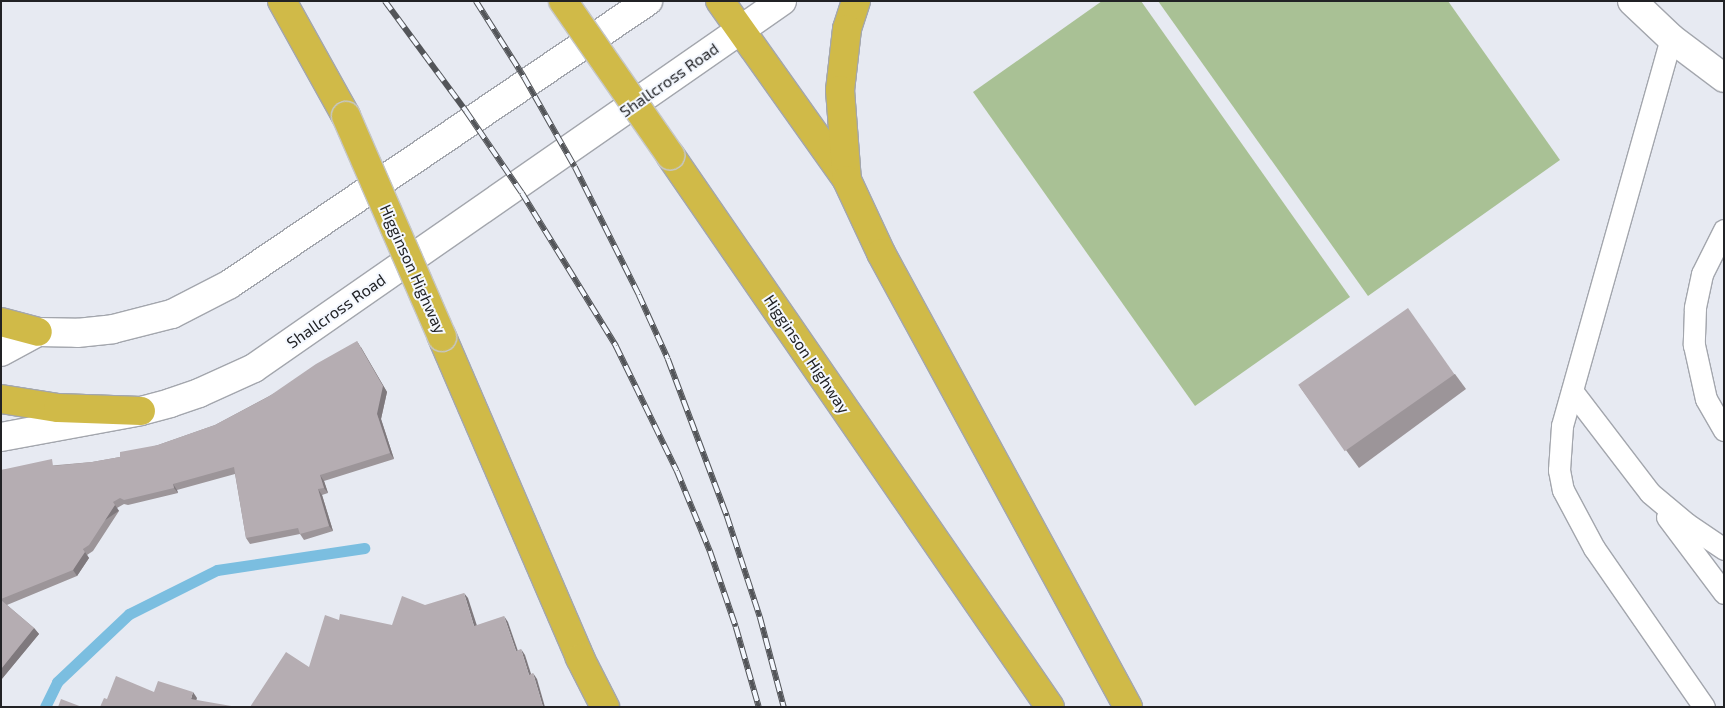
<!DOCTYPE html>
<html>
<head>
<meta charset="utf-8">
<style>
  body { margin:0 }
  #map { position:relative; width:1725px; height:708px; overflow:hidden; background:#e7eaf2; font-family:"Exo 2",sans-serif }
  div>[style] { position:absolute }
  .green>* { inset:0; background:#a9c195 }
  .stream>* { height:11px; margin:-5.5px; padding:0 5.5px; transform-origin:5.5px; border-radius:5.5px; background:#7bbee0 }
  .roads { filter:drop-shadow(1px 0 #a3a6ad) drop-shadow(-1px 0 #a3a6ad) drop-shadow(0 1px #a3a6ad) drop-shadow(0 -1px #a3a6ad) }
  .lane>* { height:21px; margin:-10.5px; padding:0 10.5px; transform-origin:10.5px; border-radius:10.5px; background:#fff }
  .secondary>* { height:28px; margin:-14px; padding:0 14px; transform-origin:14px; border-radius:14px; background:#fff }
  .highway>* { height:28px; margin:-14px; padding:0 14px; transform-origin:14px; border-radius:14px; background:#d0ba48 }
  .rail>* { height:5.5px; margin-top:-2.75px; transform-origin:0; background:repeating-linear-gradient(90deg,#f4f8ff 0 11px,#535559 0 22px); box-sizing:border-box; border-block:1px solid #535559 }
  .bridges { filter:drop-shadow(1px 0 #c5c6c6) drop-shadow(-1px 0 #c5c6c6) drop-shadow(0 1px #c5c6c6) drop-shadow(0 -1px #c5c6c6) }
  .highway-bridge>* { height:28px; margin:-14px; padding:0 14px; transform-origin:14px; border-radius:14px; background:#d0ba48 }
  .wall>* { inset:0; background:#9c9599 }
  .shaded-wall>* { inset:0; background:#7f797d; transform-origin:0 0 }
  .building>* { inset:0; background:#b5adb2; transform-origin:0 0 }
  span { translate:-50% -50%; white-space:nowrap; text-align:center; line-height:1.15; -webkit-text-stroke:4px #f4f8ff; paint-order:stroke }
  .street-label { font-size:16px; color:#212225 }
  .frame { position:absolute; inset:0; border:2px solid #212225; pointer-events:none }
</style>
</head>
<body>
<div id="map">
  <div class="green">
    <div style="clip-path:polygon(1102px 1px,1141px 1px,1350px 297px,1195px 406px,973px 92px)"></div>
    <div style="clip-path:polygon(1158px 1px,1448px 1px,1560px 160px,1368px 296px)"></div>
  </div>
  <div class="stream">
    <div style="left:45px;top:707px;width:28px;rotate:-64deg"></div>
    <div style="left:57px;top:682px;width:99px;rotate:-43.4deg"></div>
    <div style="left:129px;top:614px;width:98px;rotate:-26.6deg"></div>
    <div style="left:217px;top:570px;width:149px;rotate:-8.5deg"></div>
  </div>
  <div class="roads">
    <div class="lane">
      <div style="left:1671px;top:38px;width:403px;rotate:105.7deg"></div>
      <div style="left:1562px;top:426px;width:44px;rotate:93.9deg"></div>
      <div style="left:1559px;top:470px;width:20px;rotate:79deg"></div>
      <div style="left:1563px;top:490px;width:66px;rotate:61.9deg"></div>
      <div style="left:1594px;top:548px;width:193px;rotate:55.3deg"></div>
      <div style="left:1724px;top:230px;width:49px;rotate:116.6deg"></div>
      <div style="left:1702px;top:274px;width:35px;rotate:102deg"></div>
      <div style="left:1695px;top:308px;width:37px;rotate:92deg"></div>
      <div style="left:1694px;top:345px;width:55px;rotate:77.5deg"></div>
      <div style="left:1706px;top:399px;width:36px;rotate:60deg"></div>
      <div style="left:1572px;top:391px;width:128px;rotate:52.6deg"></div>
      <div style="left:1650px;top:493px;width:48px;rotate:40deg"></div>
      <div style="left:1687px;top:524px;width:45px;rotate:34deg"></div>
      <div style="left:1667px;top:517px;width:95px;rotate:53.1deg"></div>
    </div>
    <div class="secondary">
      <div style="left:1632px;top:1px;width:54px;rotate:43.5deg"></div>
      <div style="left:1671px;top:38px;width:66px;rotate:37deg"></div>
      <div style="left:1px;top:352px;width:42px;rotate:-28.4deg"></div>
      <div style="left:38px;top:332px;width:39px;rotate:1deg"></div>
      <div style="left:77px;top:333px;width:36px;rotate:-6deg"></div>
      <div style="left:113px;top:329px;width:61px;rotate:-14.3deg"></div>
      <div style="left:172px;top:314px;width:65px;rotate:-27.3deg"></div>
      <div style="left:230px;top:284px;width:505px;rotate:-34.1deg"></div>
      <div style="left:1px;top:437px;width:142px;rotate:-10.5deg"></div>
      <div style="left:141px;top:411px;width:30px;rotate:-15deg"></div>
      <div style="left:170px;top:403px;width:31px;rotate:-19deg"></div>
      <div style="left:199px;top:393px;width:60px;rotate:-24.4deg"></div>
      <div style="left:254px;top:368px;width:643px;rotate:-34.8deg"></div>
    </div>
    <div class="highway">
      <div style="left:282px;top:1px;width:132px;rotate:60.9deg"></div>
      <div style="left:720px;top:1px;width:217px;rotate:54.6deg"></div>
      <div style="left:856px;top:1px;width:29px;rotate:108deg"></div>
      <div style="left:847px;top:29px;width:61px;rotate:96.5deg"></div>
      <div style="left:840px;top:90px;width:90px;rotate:85.6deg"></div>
      <div style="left:847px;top:180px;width:81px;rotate:65deg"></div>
      <div style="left:881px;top:253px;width:517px;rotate:61.45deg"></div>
      <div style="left:670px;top:155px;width:670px;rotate:55.46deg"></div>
      <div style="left:1px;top:322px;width:38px;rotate:15deg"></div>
      <div style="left:442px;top:337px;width:349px;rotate:66.7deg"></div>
      <div style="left:580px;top:658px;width:55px;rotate:63deg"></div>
      <div style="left:1px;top:399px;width:58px;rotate:9deg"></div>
      <div style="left:58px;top:408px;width:83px;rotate:2.1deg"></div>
    </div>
  </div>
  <div class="rail">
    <div style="left:385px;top:1px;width:137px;rotate:53.6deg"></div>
    <div style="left:466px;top:111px;width:99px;rotate:55.7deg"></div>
    <div style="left:522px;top:193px;width:180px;rotate:58.4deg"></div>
    <div style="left:616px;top:346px;width:139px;rotate:64deg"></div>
    <div style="left:677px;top:471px;width:87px;rotate:67.6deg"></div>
    <div style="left:710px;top:551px;width:80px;rotate:71.1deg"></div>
    <div style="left:736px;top:627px;width:83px;rotate:74deg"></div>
    <div style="left:476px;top:1px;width:90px;rotate:57.7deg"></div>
    <div style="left:524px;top:77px;width:103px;rotate:60.5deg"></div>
    <div style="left:575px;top:167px;width:143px;rotate:63.4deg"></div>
    <div style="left:639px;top:295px;width:70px;rotate:65.6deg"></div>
    <div style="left:668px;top:359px;width:168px;rotate:69.4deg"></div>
    <div style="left:727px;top:516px;width:106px;rotate:71.9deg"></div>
    <div style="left:760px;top:617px;width:93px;rotate:75.1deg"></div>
  </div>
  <div class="bridges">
    <div class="highway-bridge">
      <div style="left:563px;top:1px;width:188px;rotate:55.2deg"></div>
      <div style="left:346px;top:116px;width:241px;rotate:66.5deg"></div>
    </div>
  </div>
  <div class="wall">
    <div style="clip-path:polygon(361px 347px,387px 392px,381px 419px,394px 459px,324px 481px,328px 493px,322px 495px,333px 531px,304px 540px,300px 534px,250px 544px,246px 538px,235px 474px,177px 490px,178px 493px,128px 505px,124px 504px,117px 508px,119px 511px,93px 551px,87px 555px,89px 558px,77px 576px,7px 605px,34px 628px,39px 634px,1px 680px,1px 470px,92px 462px,120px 457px,158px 445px,215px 425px)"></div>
    <div style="clip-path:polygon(1455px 374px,1466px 389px,1359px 468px,1300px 387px)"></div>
  </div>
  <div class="shaded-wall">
    <div style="clip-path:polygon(357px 341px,387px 392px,381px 419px,394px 459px,390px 453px,377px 414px)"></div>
    <div style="clip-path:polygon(320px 475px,324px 481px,328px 493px,324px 488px)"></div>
    <div style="clip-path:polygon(173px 484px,177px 490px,178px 493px,174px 488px)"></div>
    <div style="clip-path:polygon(318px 489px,322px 495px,333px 531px,329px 526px)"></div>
    <div style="left:115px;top:505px;width:7px;height:48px;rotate:56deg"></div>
    <div style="clip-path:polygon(83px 549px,89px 558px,77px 576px,73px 570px)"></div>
    <div style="clip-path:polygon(464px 593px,468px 598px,479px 632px,474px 626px)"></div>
    <div style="clip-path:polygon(504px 616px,508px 622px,520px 657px,516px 651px)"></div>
    <div style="clip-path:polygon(34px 628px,39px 634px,1px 680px,1px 669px)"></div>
    <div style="clip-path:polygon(521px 649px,525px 655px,533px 680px,529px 675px)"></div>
    <div style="clip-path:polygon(533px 673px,537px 679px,545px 707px,543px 707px)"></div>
    <div style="clip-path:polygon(193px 692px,197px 698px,195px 705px,191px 699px)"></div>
  </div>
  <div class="building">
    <div style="left:1408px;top:308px;width:81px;height:134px;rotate:55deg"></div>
    <div style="clip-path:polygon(357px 341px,383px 386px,377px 414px,390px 453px,320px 475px,324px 488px,318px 489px,329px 526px,300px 534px,298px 528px,246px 538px,234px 467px,173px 484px,174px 488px,124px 500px,120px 498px,113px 502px,115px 505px,89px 545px,83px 549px,85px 552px,73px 570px,1px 599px,1px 470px,52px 459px,53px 466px,92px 462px,120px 457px,120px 452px,158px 445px,215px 425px,268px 397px,316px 364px)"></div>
    <div style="clip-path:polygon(464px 593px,474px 626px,504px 616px,516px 651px,521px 649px,529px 675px,533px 673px,543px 707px,250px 707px,286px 652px,309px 667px,325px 615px,339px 620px,340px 614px,392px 625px,402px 596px,425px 605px)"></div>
    <div style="clip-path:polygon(1px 600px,34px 628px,1px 669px)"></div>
    <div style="clip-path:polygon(116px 676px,154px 692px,158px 681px,193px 692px,191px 699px,237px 707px,100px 707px,104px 698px,107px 699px)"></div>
    <div style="clip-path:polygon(61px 699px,82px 707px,58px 707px)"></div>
  </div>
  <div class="street-label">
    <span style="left:669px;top:80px;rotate:-35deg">Shallcross Road</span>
    <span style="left:413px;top:269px;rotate:66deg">Higginson Highway</span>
    <span style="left:336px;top:311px;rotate:-35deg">Shallcross Road</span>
    <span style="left:807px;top:354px;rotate:56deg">Higginson Highway</span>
  </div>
  <div class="frame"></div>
</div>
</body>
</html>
